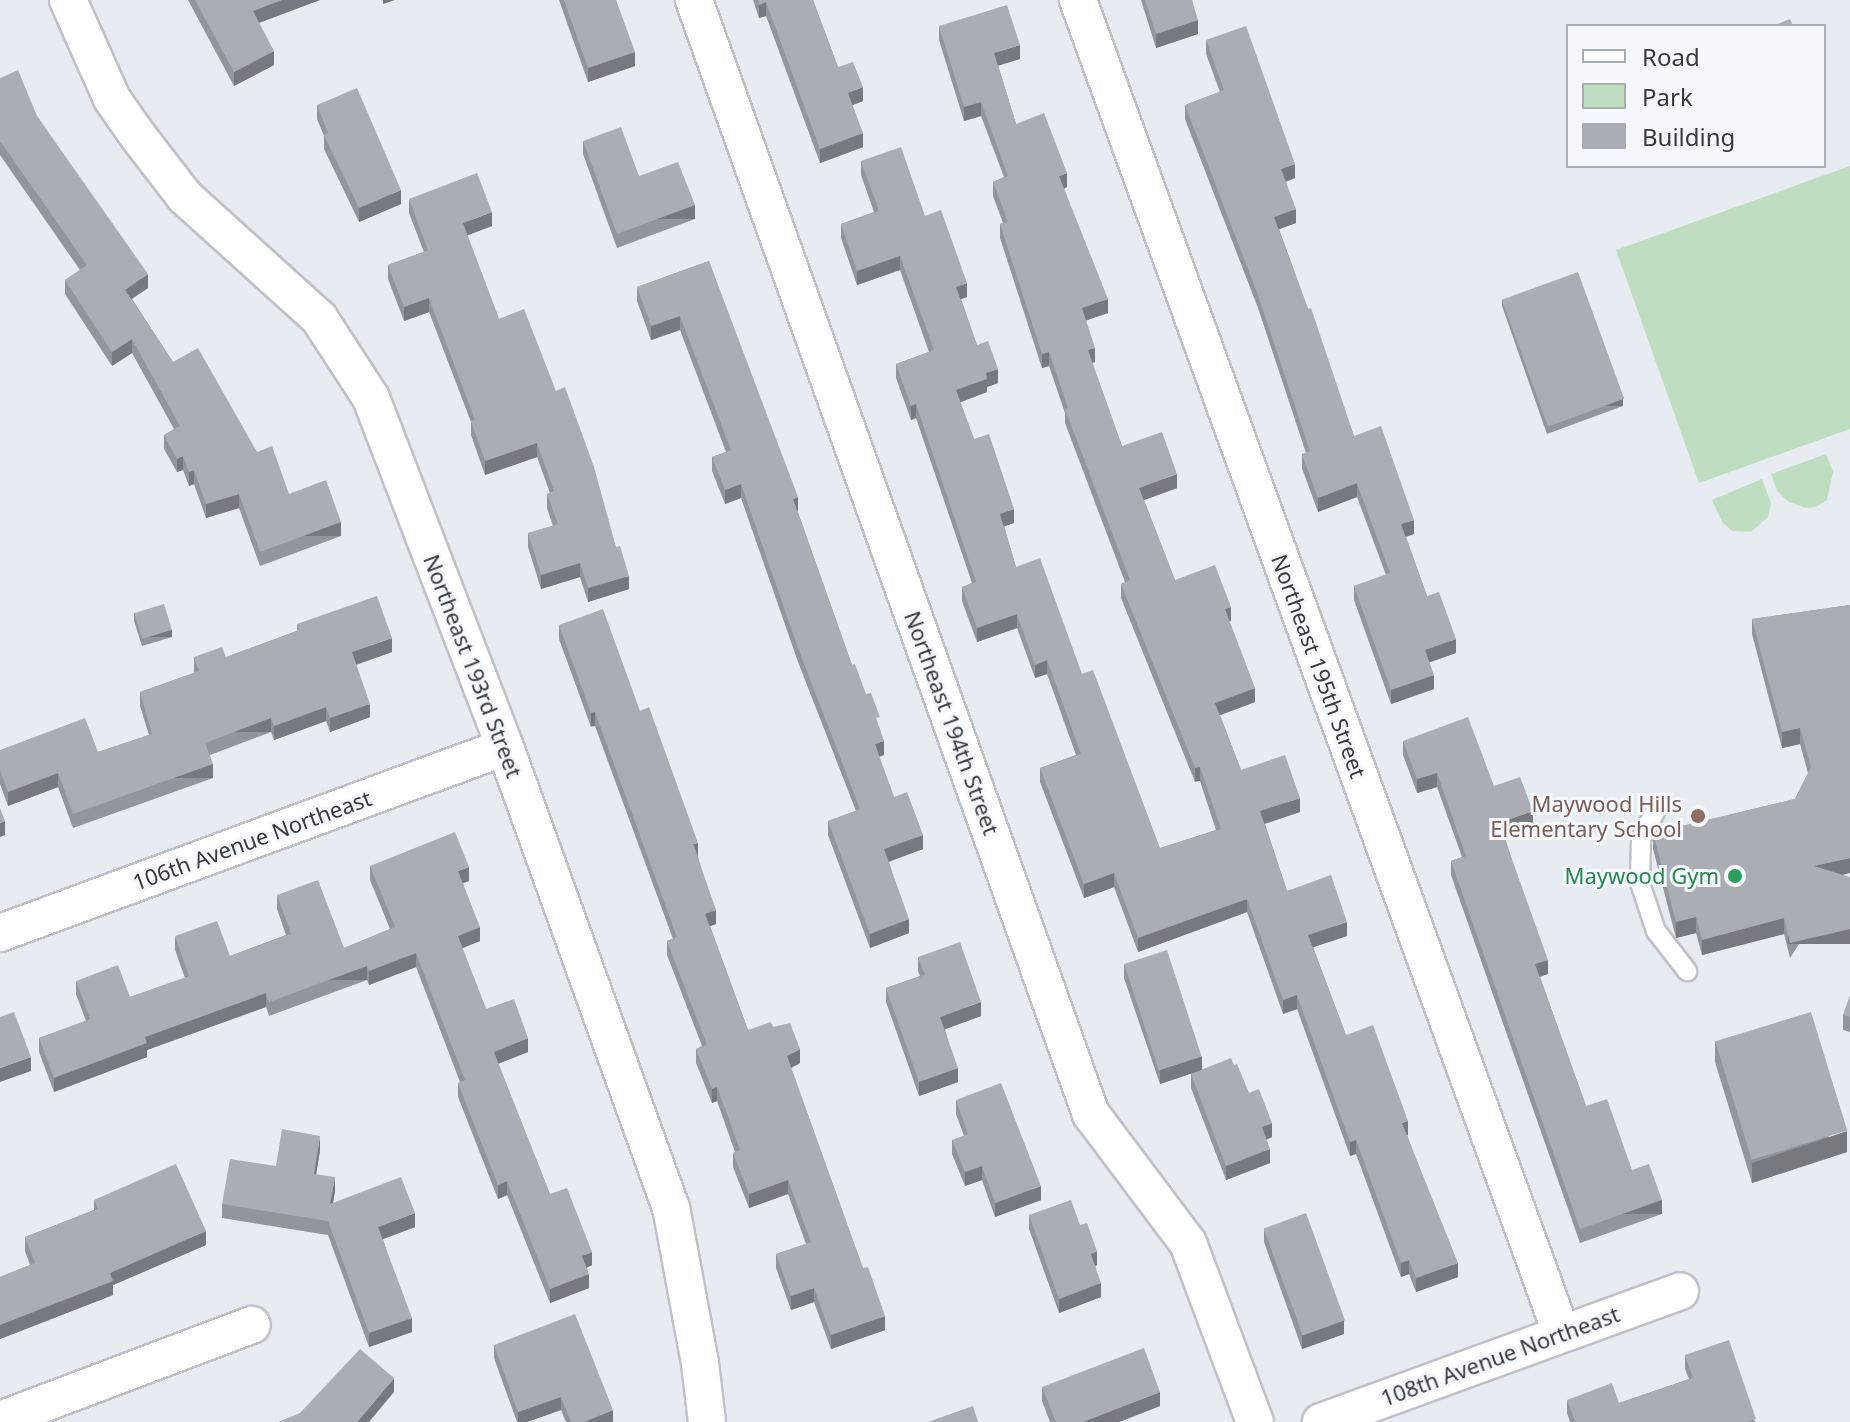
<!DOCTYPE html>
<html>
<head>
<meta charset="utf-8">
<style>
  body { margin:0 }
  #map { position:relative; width:1850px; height:1422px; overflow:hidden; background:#e7ecf2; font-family:"Noto Sans",sans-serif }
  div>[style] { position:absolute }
  .green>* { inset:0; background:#bfdec1 }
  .roads { filter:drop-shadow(2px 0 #bec2c8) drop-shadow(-2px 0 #bec2c8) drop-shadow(0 2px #bec2c8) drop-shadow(0 -2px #bec2c8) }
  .lane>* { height:18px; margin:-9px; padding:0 9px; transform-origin:9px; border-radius:9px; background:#fff }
  .street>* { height:36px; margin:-18px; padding:0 18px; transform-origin:18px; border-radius:18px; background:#fff }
  .wall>* { inset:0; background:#91969b }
  .shaded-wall>* { inset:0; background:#767a7e; transform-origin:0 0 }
  .building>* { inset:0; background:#a9aeb4; transform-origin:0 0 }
  .dots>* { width:22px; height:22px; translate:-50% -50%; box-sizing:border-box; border:4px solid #f5f9fe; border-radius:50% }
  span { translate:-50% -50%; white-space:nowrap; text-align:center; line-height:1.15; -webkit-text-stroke:6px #f5f9fe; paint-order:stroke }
  .street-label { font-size:22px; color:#37393c }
  .education-label { font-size:22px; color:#785e54 }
  .right { translate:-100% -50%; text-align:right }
  .leisure-label { font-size:22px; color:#27864d }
  .legend { position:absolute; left:1566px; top:24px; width:260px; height:144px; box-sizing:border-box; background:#f5f9fe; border:2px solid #a9acb0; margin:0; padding:10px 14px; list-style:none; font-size:24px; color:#37393c }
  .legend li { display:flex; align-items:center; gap:16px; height:40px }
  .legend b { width:40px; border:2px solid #a9acb0 }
</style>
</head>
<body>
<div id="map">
  <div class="green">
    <div style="clip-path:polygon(1850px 166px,1850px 429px,1699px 483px,1616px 250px)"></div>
    <div style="clip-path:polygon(1826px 454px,1833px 472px,1827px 500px,1816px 507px,1806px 508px,1789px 502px,1777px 491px,1771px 474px)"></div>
    <div style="clip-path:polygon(1762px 479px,1771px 503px,1768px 517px,1751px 532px,1732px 531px,1722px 522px,1712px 500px)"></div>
  </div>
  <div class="roads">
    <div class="lane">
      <div style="left:1656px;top:810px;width:32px;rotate:118deg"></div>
      <div style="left:1641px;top:838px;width:45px;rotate:91.3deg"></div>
      <div style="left:1640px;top:883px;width:51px;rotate:71.6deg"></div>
      <div style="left:1656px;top:931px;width:51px;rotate:52.2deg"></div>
    </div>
    <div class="street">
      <div style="left:68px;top:0;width:108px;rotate:66deg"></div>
      <div style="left:112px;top:99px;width:45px;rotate:54.9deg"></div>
      <div style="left:138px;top:136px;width:77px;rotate:52.4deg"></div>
      <div style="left:185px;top:197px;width:181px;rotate:42.1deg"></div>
      <div style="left:319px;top:318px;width:95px;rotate:57deg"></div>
      <div style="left:371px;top:398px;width:374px;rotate:69deg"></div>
      <div style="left:505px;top:747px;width:489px;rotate:70.2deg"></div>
      <div style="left:671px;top:1207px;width:159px;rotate:79.5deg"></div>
      <div style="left:700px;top:1363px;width:59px;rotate:83.2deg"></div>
      <div style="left:694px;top:0;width:1183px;rotate:70.39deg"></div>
      <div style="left:1091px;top:1114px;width:161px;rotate:53.1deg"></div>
      <div style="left:1188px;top:1243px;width:191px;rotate:69.5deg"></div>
      <div style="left:1078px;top:0;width:1417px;rotate:70.07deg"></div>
      <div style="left:0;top:933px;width:538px;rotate:-20.22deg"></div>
      <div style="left:0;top:1420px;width:269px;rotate:-20.7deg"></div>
      <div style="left:1321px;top:1422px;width:382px;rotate:-20deg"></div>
    </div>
  </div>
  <div class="wall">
    <div style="clip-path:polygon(188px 0,320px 0,259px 23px,274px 65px,234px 86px)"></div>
    <div style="clip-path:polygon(559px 0,616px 0,635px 66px,588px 82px)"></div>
    <div style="clip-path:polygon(753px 0,813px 0,838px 67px,863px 101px,852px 105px,863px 147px,820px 163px,766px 16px,759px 18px)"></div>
    <div style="clip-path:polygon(1141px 0,1192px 0,1198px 34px,1156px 48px)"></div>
    <div style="clip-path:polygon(939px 26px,1020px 59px,998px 65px,1016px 124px,1067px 187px,1064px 189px,1108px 313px,1086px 320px,1095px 362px,1092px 363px,1122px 446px,1177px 488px,1144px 500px,1175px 580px,1231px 621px,1229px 621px,1255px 702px,1220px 715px,1241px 770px,1300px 812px,1265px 824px,1287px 891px,1347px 936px,1313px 947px,1346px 1035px,1408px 1135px,1407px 1135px,1458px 1277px,1416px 1292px,1409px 1274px,1401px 1277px,1356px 1154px,1350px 1156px,1297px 1009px,1283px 1014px,1247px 912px,1138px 952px,1114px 887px,1084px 898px,1040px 782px,1040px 768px,1076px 755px,1047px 674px,1035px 678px,1017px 628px,977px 642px,962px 601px,962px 587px,972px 583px,916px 418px,911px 420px,896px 378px,896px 364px,929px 352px,900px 270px,857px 285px,841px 238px,841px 224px,874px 212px,861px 175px,861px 161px,925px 216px,967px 297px,961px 299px,977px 345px,998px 383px,987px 387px,987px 392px,960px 402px,974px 439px,1014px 523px,1004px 526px,1016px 567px,1082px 674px,1160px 848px,1216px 830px,1200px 781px,1195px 782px,1121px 598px,1121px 584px,1125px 582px,1065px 423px,1065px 413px,1049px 366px,1042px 368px,1000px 238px,1000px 224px,1003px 223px,993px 196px,993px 182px,1004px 177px,981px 116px,964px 121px,939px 40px)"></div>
    <div style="clip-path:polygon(1206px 40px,1295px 178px,1286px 182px,1296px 223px,1279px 229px,1354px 436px,1414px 534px,1406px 537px,1427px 596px,1456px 653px,1429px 662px,1434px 689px,1391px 704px,1354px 600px,1354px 586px,1386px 575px,1357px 497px,1318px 512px,1302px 468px,1302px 454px,1306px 453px,1258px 308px,1185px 119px,1185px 105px,1220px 92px,1206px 54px)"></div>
    <div style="clip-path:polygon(0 78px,37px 116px,148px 288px,132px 299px,173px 362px,257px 452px,289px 494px,341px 536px,260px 566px,239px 508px,206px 518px,194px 484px,189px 486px,183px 470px,177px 472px,164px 449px,164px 435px,174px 429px,132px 353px,112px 366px,65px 294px,65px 280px,80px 270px,0 155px)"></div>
    <div style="clip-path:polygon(317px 105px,401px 204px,359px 222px,324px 149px,324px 136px,317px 119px)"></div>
    <div style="clip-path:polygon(583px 141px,639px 176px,695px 219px,617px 248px,583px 154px)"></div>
    <div style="clip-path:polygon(409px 199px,492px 226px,467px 235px,499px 319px,616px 547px,629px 589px,588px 602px,580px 577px,541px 589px,528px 547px,528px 533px,553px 526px,547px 508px,547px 494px,550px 493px,537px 457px,485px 475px,471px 435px,471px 422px,429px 312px,404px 321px,388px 279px,388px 265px,424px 252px,409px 213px)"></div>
    <div style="clip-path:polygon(709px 261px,852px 665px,880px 730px,884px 755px,879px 757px,894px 797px,923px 849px,889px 862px,909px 933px,870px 948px,828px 835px,828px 821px,856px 811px,798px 662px,741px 498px,725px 504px,712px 471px,712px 457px,726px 452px,680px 330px,651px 340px,637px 301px,637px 287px)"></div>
    <div style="clip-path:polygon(1502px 299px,1623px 406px,1547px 434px,1502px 306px)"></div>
    <div style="clip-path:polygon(1850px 605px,1843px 875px,1790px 958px,1784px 934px,1702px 955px,1696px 933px,1676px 938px,1653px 849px,1653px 833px,1795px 799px,1808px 773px,1800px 744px,1782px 748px,1752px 634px,1752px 619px)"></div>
    <div style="clip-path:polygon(134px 613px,172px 637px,142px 646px,134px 621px)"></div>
    <div style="clip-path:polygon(297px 624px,392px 652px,356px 665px,370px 717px,330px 732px,326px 721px,274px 740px,271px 732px,210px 755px,213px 778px,73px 828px,58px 787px,8px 806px,0 784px,0 750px,98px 752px,149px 735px,140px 706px,140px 692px,194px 673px,194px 657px,226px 657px,297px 631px)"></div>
    <div style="clip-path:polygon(559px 625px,640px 711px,698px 857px,716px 924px,710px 926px,748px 1030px,773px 1027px,800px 1063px,791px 1068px,885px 1330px,831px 1349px,814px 1302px,791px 1310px,776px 1268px,776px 1254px,806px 1244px,788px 1194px,749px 1208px,733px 1167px,733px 1153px,735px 1152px,717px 1101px,712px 1103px,696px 1063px,696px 1049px,702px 1046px,667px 955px,667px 941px,673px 939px,595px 726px,591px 727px,559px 639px)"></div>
    <div style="clip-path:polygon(1403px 741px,1494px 786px,1533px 825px,1504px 835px,1548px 974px,1540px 977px,1586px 1106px,1632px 1170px,1662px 1214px,1580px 1243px,1451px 875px,1451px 861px,1462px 857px,1437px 787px,1417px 793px,1403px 755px)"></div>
    <div style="clip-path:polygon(370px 866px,469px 881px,463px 883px,480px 941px,462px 948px,486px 1009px,528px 1052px,498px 1064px,550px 1194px,592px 1265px,586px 1268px,589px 1288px,550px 1303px,507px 1195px,498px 1199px,458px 1097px,458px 1083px,460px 1082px,416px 967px,369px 985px,367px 980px,269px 1016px,266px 1007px,147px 1050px,147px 1057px,54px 1092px,39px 1052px,39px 1038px,86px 1021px,76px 994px,76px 981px,130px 997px,185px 978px,175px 950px,175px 936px,230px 956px,286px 935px,277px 909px,277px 895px,344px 948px,390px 929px,370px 880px)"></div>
    <div style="clip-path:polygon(918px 957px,981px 1016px,945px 1029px,958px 1082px,919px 1096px,886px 1002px,886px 988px,920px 976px,918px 971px)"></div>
    <div style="clip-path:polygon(1124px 964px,1202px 1069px,1249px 1093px,1272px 1137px,1266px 1140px,1270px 1163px,1226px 1180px,1191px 1088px,1191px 1074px,1192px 1073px,1160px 1084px,1124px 978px)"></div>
    <div style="clip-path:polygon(1850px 996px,1850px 1032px,1843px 1030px,1843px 1015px)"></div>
    <div style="clip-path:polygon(1715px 1041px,1847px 1152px,1752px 1183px,1715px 1062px)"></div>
    <div style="clip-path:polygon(956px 1100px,1041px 1200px,995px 1217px,982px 1180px,965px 1186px,952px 1154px,952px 1140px,964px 1136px,956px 1114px)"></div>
    <div style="clip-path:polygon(320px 1150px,316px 1174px,335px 1191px,333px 1203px,415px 1227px,383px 1239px,412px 1332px,369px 1347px,328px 1235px,222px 1218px,222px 1204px,276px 1166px)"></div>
    <div style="clip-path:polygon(94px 1200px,206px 1245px,113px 1285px,113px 1295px,0 1339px,0 1277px,30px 1265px,25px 1251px,25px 1237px,94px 1210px)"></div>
    <div style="clip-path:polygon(1029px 1215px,1080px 1225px,1097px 1265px,1095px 1266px,1101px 1297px,1059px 1313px,1029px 1229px)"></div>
    <div style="clip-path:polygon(1264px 1228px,1344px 1334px,1302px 1349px,1264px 1242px)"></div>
    <div style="clip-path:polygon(494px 1345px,613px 1422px,566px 1422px,561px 1410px,527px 1422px,517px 1422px,494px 1358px)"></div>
    <div style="clip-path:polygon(1685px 1355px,1756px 1422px,1570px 1422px,1567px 1413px,1567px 1400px,1619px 1403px,1689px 1379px,1685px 1369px)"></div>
    <div style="clip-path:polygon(1042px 1387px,1160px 1406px,1119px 1422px,1050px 1422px,1042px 1401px)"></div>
  </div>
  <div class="shaded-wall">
    <div style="clip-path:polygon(282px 0,320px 0,253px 25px,253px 11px)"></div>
    <div style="clip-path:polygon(383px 0,395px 0,383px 4px)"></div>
    <div style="clip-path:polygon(766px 2px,766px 16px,759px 18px,759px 5px)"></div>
    <div style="clip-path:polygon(1198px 20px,1198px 34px,1156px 48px,1156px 34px)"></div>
    <div style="clip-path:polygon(1020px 45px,1020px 59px,994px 67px,994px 53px)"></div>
    <div style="clip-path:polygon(274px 51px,274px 65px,234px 86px,234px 72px)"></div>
    <div style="clip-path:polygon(635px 52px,635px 66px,588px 82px,588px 68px)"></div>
    <div style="clip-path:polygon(863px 87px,863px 101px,848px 107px,848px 93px)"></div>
    <div style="clip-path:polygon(981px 102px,981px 116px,964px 121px,964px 107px)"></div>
    <div style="clip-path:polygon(863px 133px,863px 147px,820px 163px,820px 149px)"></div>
    <div style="clip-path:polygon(1295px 164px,1295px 178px,1281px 183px,1281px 169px)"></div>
    <div style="clip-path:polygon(1067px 173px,1067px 187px,1059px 190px,1059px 176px)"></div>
    <div style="clip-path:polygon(401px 190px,401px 204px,359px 222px,359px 208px)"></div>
    <div style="left:695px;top:205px;width:14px;height:83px;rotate:90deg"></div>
    <div style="clip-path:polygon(1296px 209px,1296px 223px,1274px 231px,1274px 217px)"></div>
    <div style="clip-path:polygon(492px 212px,492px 226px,463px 237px,463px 223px)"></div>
    <div style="clip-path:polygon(900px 256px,900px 270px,857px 285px,857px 271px)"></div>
    <div style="clip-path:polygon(148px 274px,148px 288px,125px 303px,125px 290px)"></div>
    <div style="clip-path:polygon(967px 283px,967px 297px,956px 301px,956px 287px)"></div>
    <div style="clip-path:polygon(429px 298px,429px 312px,404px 321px,404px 307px)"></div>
    <div style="clip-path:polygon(1108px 299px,1108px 313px,1082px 322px,1082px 308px)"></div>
    <div style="clip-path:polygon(680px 316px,680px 330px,651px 340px,651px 326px)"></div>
    <div style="clip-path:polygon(132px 339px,132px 353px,112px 366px,112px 352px)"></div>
    <div style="clip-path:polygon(1095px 348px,1095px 362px,1088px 364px,1088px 350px)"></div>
    <div style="clip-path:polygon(1049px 352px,1049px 366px,1042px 368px,1042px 354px)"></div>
    <div style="clip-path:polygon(998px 369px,998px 383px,987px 387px,987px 392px,956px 404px,956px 390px,986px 373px)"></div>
    <div style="left:1623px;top:399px;width:7px;height:81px;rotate:90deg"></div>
    <div style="clip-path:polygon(916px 404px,916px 418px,911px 420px,911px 406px)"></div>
    <div style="clip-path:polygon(537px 443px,537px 457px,485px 475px,485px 461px)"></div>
    <div style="clip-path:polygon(183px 456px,183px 470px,177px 472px,177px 459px)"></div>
    <div style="clip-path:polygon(194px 470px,194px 484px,189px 486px,189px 472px)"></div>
    <div style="clip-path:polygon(1177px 474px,1177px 488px,1139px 502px,1139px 488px)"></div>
    <div style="clip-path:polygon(1357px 483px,1357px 497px,1318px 512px,1318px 498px)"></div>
    <div style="clip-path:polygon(741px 484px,741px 498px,725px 504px,725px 490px)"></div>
    <div style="clip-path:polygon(239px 494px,239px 508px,206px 518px,206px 504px)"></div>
    <div style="clip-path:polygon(798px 497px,798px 511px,793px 513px,793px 499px)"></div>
    <div style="clip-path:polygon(1014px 509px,1014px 523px,1000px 528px,1000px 514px)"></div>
    <div style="clip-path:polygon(1414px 520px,1414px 534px,1401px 538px,1401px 524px)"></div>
    <div style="left:341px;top:522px;width:14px;height:86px;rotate:90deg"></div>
    <div style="clip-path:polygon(580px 563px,580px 577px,541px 589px,541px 575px)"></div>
    <div style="clip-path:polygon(629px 576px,629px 589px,588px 602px,588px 588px)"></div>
    <div style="clip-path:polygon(1231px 607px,1231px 621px,1225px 623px,1225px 609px)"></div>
    <div style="clip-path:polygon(1017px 614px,1017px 628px,977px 642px,977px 628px)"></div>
    <div style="left:172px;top:630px;width:7px;height:31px;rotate:90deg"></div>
    <div style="clip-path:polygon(392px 638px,392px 652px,352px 666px,352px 652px)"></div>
    <div style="clip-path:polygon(1456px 639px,1456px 653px,1425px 664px,1425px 650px)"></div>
    <div style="clip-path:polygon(1047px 660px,1047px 674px,1035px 678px,1035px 665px)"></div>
    <div style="clip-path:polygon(1434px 675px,1434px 689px,1391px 704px,1391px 690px)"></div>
    <div style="clip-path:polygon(1255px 688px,1255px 702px,1215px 717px,1215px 703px)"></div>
    <div style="clip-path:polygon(370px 704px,370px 717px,330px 732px,330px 718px)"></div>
    <div style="clip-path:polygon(326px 707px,326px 721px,274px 740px,274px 726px)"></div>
    <div style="left:595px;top:712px;width:14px;height:4px;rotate:90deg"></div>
    <div style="left:271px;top:718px;width:14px;height:71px;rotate:90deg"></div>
    <div style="clip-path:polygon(1800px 728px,1800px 744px,1782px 748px,1782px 732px)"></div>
    <div style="clip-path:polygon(884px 741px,884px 755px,875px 758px,875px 744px)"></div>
    <div style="left:213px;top:764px;width:14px;height:149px;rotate:90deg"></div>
    <div style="left:1200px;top:767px;width:14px;height:5px;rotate:90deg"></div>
    <div style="clip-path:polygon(58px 773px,58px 787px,8px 806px,8px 792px)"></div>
    <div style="clip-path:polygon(1437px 773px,1437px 787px,1417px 793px,1417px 779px)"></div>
    <div style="clip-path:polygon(1300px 798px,1300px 812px,1260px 825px,1260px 811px)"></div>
    <div style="clip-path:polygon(1533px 811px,1533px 825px,1499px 837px,1499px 823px)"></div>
    <div style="clip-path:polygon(5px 821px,5px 835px,0 837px,0 823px)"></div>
    <div style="clip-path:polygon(923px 835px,923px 849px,884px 863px,884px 849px)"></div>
    <div style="clip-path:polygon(698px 843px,698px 857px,693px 844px)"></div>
    <div style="clip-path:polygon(1850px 858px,1850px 873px,1814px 882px,1814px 866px)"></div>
    <div style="clip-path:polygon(469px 867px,469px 881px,458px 885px,458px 871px)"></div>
    <div style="clip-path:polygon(1114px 873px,1114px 887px,1084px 898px,1084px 884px)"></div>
    <div style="clip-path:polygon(1247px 899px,1247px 912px,1138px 952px,1138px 938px)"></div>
    <div style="clip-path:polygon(716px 910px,716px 924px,705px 928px,705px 914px)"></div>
    <div style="clip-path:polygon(1696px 917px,1696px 933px,1676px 938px,1676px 922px)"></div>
    <div style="clip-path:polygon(1784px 918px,1784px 934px,1702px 955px,1702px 940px)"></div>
    <div style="clip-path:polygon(909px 919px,909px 933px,870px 948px,870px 934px)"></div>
    <div style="clip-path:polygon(1347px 922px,1347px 936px,1308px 949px,1308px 935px)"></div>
    <div style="clip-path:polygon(480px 927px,480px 941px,458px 950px,458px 936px)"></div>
    <div style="left:1850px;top:929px;width:15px;height:62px;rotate:90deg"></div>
    <div style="clip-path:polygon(416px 953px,416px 967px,369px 985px,369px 971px)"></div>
    <div style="clip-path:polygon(1548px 960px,1548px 974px,1535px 978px,1535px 964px)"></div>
    <div style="left:367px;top:966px;width:14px;height:104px;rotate:90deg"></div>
    <div style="clip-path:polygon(266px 993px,266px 1007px,147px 1050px,147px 1057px,54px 1092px,54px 1078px,145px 1037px)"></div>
    <div style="clip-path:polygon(1297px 995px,1297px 1009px,1283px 1014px,1283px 1000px)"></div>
    <div style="clip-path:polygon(981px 1002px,981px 1016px,940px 1031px,940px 1017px)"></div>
    <div style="clip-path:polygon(528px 1038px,528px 1052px,494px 1065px,494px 1052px)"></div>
    <div style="clip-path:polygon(800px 1049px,800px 1063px,787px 1070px,787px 1056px)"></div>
    <div style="clip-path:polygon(1202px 1056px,1202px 1070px,1160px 1084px,1160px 1070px)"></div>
    <div style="clip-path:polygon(31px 1057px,31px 1071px,0 1082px,0 1068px)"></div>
    <div style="clip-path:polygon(958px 1068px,958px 1082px,919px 1096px,919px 1082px)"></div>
    <div style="clip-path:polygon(717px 1087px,717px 1101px,712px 1103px,712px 1089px)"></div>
    <div style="clip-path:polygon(1408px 1121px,1408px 1135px,1402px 1137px,1402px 1123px)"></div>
    <div style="clip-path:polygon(1272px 1123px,1272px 1137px,1262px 1141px,1262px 1127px)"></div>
    <div style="clip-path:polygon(1847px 1131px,1847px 1152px,1752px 1183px,1752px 1163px)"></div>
    <div style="clip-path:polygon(320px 1136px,320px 1150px,314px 1188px,314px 1174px)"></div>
    <div style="clip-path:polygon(1356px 1140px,1356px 1154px,1350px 1156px,1350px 1142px)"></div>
    <div style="clip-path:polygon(1270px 1149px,1270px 1163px,1226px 1180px,1226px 1166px)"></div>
    <div style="clip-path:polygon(982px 1166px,982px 1180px,965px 1186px,965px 1172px)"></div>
    <div style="clip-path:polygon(335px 1177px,335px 1191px,330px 1218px,330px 1204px)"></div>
    <div style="clip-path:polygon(788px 1180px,788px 1194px,749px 1208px,749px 1194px)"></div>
    <div style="clip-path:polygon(507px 1181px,507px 1195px,498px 1199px,498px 1185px)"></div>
    <div style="clip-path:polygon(1041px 1186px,1041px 1200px,995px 1217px,995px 1203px)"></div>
    <div style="left:1662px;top:1200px;width:14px;height:87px;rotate:90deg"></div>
    <div style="clip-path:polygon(415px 1213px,415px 1227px,378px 1241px,378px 1227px)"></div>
    <div style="clip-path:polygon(206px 1231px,206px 1245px,113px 1285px,113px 1295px,0 1339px,0 1325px,110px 1273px)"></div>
    <div style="clip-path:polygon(1097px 1251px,1097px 1265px,1091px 1268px,1091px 1254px)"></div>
    <div style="clip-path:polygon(592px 1252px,592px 1265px,582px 1270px,582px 1256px)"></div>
    <div style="clip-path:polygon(1409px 1260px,1409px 1274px,1401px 1277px,1401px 1263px)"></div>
    <div style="clip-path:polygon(1458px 1263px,1458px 1277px,1416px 1292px,1416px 1278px)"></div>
    <div style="clip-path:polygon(589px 1274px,589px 1288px,550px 1303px,550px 1289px)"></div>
    <div style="clip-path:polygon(1101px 1283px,1101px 1297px,1059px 1313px,1059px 1299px)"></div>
    <div style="clip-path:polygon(814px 1288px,814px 1302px,791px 1310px,791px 1296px)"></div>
    <div style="clip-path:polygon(885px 1316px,885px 1330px,831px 1349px,831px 1335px)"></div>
    <div style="clip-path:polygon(412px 1318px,412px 1332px,369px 1347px,369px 1333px)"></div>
    <div style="clip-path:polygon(1344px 1320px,1344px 1334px,1302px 1349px,1302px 1335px)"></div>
    <div style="clip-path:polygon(394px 1378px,394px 1392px,369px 1422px,357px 1422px)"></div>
    <div style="clip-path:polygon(1160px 1392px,1160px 1406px,1119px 1422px,1083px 1422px)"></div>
    <div style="clip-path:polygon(561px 1397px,561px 1410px,527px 1422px,518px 1422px,518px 1412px)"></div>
    <div style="clip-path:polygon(613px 1410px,613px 1422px,584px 1422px)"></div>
  </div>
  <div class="building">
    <div style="clip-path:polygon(195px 0,282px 0,253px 11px,274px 51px,234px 72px)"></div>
    <div style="clip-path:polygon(564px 0,616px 0,635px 52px,588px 68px)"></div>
    <div style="clip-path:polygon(758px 0,813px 0,838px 67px,853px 62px,863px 87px,848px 93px,863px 133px,820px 149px,766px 2px,759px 5px)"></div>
    <div style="clip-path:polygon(1145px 0,1192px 0,1198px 20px,1156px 34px)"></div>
    <div style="clip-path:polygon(1007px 5px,1020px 45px,994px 53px,1016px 124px,1044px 113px,1067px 173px,1059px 176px,1108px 299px,1082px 308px,1095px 348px,1088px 350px,1122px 446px,1162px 432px,1177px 474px,1139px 488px,1175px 580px,1215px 565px,1231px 607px,1225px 609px,1255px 688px,1215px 703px,1241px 770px,1285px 755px,1300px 798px,1260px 811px,1287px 891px,1331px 875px,1347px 922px,1308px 935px,1346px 1035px,1373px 1025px,1408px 1121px,1402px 1123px,1458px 1263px,1416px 1278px,1409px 1260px,1401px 1263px,1356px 1140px,1350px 1142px,1297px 995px,1283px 1000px,1247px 899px,1138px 938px,1114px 873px,1084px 884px,1040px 768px,1081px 754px,1047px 660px,1035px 665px,1017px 614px,977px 628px,962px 587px,976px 582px,916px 404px,911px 406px,896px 364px,934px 350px,900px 256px,857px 271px,841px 224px,879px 211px,861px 161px,901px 147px,925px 216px,941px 210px,967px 283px,956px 287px,977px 345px,988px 341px,998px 369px,986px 373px,987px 379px,956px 390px,974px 439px,989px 434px,1014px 509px,1000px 514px,1016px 567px,1040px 558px,1082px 674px,1093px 670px,1160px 848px,1221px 829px,1200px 767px,1195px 768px,1121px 584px,1130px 580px,1065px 409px,1068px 408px,1049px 352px,1042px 354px,1000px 224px,1008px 222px,993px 182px,1008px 176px,981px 102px,964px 107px,939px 26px)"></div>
    <div style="clip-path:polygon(1790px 19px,1793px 26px,1773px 26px)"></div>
    <div style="clip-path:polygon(1246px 26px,1295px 164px,1281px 169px,1296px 209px,1274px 217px,1308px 309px,1311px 308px,1354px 436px,1381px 426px,1414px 520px,1401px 524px,1427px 596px,1439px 592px,1456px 639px,1425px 650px,1434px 675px,1391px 690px,1354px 586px,1390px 573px,1357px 483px,1318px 498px,1302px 454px,1310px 451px,1258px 295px,1185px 105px,1224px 90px,1206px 40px)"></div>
    <div style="clip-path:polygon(18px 70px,37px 116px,148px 274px,125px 290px,173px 362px,198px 348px,257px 452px,272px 446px,289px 494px,326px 480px,341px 522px,260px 552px,239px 494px,206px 504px,194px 470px,189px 472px,183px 456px,177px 459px,164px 435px,180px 426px,132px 339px,112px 352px,65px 280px,87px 265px,0 141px,0 78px)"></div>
    <div style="clip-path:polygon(357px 88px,401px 190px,359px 208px,324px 135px,328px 133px,317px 105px)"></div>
    <div style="clip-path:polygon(621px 127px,639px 176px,678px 162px,695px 205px,617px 234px,583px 141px)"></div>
    <div style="clip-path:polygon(477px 173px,492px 212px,463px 223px,499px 319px,524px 309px,556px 391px,565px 387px,594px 467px,616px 547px,620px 546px,629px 576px,588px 588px,580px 563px,541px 575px,528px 533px,558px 524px,547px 494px,554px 491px,537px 443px,485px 461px,471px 421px,475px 420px,429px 298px,404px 307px,388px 265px,428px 250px,409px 199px)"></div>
    <div style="clip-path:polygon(709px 261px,798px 497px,793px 499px,852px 665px,855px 664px,866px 694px,871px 693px,880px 717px,876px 718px,884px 741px,875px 744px,894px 797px,907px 792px,923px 835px,884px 849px,909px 919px,870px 934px,828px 821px,860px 809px,798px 648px,741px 484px,725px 490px,712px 457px,731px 450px,680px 316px,651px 326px,637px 287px)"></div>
    <div style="left:1578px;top:272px;width:135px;height:81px;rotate:70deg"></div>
    <div style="clip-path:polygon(377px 596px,392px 638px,352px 652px,370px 704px,330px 718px,326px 707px,274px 726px,271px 718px,205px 743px,213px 764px,73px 814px,58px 773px,8px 792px,0 770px,0 750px,85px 718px,98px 752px,152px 734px,140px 692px,199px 671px,194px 657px,222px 647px,226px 657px,299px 630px,297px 624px)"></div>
    <div style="left:164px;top:604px;width:27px;height:31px;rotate:73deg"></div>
    <div style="clip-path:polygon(1850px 605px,1850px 858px,1814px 866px,1850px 877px,1850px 929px,1790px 943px,1784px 918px,1702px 940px,1696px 917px,1676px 922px,1653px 833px,1795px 799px,1811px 767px,1800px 728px,1782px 732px,1752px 619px)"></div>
    <div style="clip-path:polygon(603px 609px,640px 711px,649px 707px,698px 843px,693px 844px,716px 910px,705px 914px,748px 1030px,771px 1022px,773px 1027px,790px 1023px,800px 1049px,787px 1056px,863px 1268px,868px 1267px,885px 1316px,831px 1335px,814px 1288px,791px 1296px,776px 1254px,811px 1242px,788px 1180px,749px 1194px,733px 1153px,740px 1150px,717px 1087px,712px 1089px,696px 1049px,707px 1045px,667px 941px,677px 937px,595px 712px,591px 713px,559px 625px)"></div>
    <div style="clip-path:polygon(1468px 717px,1494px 786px,1520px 777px,1533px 811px,1499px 823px,1548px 960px,1535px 964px,1586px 1106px,1607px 1099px,1632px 1170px,1649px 1164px,1662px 1200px,1580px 1229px,1451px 861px,1466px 856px,1437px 773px,1417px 779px,1403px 741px)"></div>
    <div style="clip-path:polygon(0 808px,5px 821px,0 823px)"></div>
    <div style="clip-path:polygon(455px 832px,469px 867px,458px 871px,480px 927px,458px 936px,486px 1009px,514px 999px,528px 1038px,494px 1052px,550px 1194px,567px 1188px,592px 1252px,582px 1256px,589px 1274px,550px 1289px,507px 1181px,498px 1185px,458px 1083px,465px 1080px,416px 953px,369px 971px,367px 966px,269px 1002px,266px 993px,145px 1037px,147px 1043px,54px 1078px,39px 1038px,90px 1019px,76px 981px,118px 965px,130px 997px,189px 976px,175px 936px,217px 921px,230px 956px,291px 934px,277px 895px,318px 880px,344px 948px,395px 927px,370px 866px)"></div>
    <div style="clip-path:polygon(960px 942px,981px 1002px,940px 1017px,958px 1068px,919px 1082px,886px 988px,925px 975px,918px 957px)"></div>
    <div style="left:1167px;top:950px;width:112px;height:45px;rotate:72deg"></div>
    <div style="clip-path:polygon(1850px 996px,1850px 1017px,1843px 1015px)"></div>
    <div style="clip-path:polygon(14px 1012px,31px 1057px,0 1068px,0 1017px)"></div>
    <div style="left:1811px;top:1012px;width:124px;height:100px;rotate:73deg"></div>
    <div style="clip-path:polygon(1231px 1058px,1234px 1065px,1237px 1064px,1249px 1093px,1259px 1089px,1272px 1123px,1262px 1127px,1270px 1149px,1226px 1166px,1191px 1074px)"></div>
    <div style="clip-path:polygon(1001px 1083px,1041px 1186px,995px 1203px,982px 1166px,965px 1172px,952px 1140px,968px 1134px,956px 1100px)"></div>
    <div style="clip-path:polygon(282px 1129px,320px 1136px,314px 1174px,335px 1177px,330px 1204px,401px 1177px,415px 1213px,378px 1227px,412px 1318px,369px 1333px,328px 1221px,222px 1204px,230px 1159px,276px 1166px)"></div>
    <div style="clip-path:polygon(176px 1164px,206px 1231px,110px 1273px,113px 1281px,0 1325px,0 1277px,35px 1263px,25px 1237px,98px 1209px,94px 1200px)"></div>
    <div style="clip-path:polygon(1071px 1200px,1080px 1225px,1087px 1223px,1097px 1251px,1091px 1254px,1101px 1283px,1059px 1299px,1029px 1215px)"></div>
    <div style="left:1306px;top:1213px;width:114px;height:45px;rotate:70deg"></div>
    <div style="clip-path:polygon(575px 1314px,613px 1410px,584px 1422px,571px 1422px,561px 1397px,518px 1412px,494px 1345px)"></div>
    <div style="clip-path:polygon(1729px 1340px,1756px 1419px,1748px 1422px,1572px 1422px,1575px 1421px,1567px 1400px,1612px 1383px,1619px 1403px,1693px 1378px,1685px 1355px)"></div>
    <div style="clip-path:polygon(1144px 1348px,1160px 1392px,1083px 1422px,1056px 1422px,1042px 1387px)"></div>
    <div style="clip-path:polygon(360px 1349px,394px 1378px,357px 1422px,278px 1422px,300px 1413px)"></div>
    <div style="clip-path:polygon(973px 1406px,978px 1422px,928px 1422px)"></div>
  </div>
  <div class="dots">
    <div style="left:1698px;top:816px;background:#8d6e63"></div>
    <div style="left:1735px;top:876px;background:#2e9e5b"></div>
  </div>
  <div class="street-label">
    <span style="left:473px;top:666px;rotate:69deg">Northeast 193rd Street</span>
    <span style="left:1319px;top:666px;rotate:70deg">Northeast 195th Street</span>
    <span style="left:952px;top:723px;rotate:70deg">Northeast 194th Street</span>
    <span style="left:252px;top:840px;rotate:-20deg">106th Avenue Northeast</span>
    <span style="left:1500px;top:1356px;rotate:-20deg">108th Avenue Northeast</span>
  </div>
  <div class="education-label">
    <span class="right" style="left:1682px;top:816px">Maywood Hills<br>Elementary School</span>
  </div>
  <div class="leisure-label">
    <span class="right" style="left:1719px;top:876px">Maywood Gym</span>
  </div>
  <ul class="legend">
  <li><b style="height:10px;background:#fff"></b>Road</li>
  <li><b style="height:22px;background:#bfdec1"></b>Park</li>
  <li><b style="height:22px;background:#a9aeb4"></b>Building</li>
  </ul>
</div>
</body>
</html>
